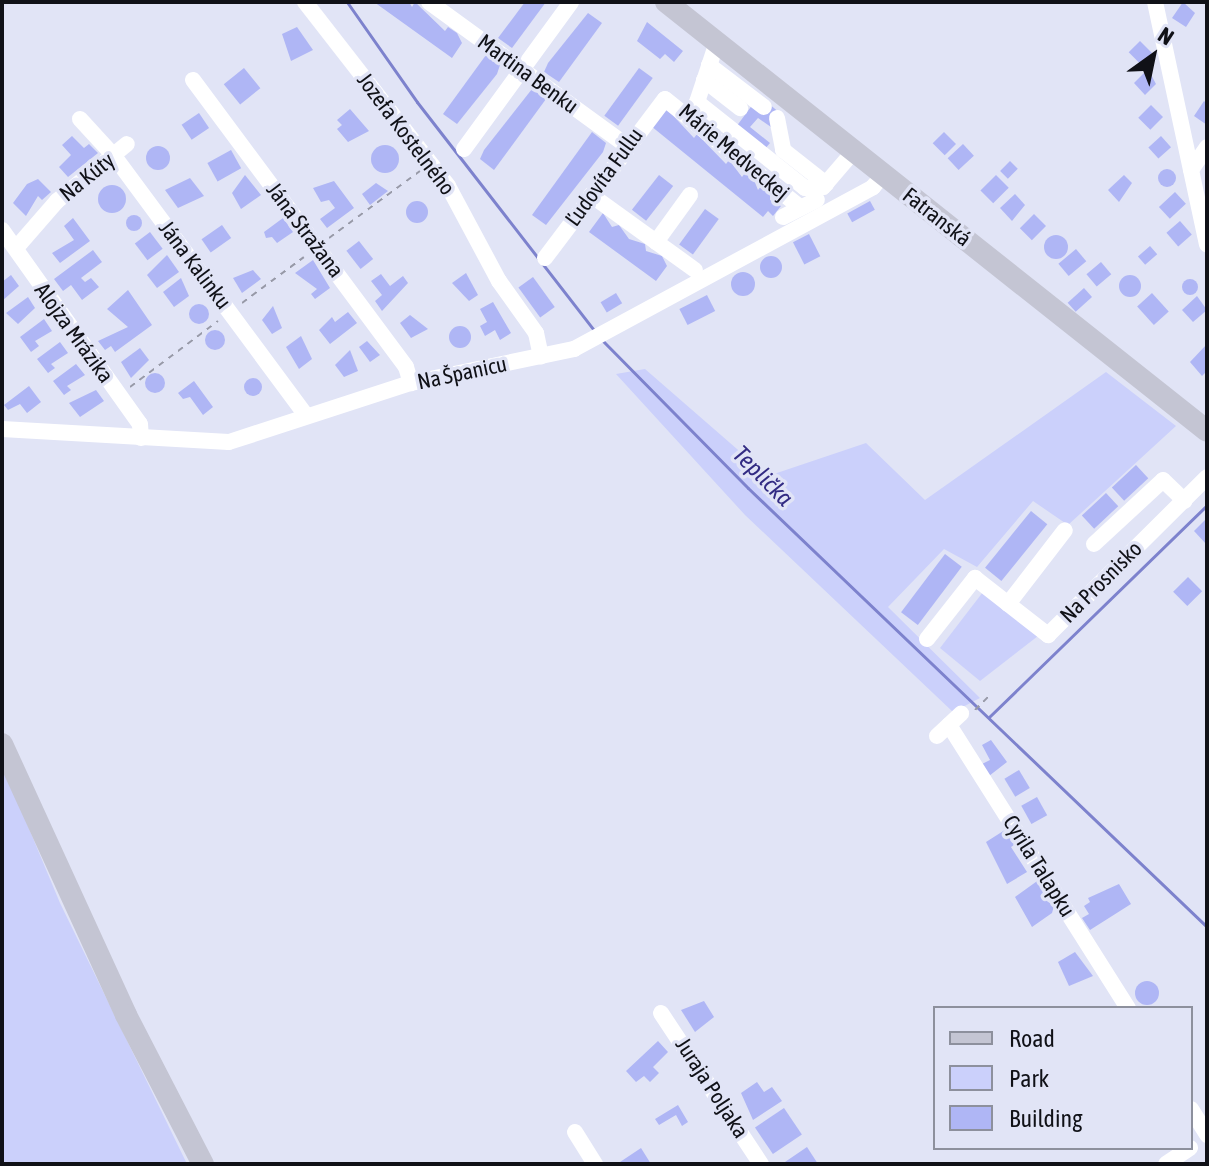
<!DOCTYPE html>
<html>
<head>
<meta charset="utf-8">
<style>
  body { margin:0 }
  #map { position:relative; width:1209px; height:1166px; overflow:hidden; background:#e1e4f6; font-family:"Asap Condensed",sans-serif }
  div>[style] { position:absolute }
  .green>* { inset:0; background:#cbd0fb }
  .stream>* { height:3px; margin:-1.5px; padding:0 1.5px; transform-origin:1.5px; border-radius:1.5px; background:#7d82cd }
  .building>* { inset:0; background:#afb6f5; transform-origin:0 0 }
  .round { border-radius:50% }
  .path>* { height:2px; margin-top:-1px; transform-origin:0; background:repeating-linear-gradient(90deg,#9799a7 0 6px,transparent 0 12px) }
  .minor>* { height:16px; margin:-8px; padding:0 8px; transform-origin:8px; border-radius:8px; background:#fff }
  .major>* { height:22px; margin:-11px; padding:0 11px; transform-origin:11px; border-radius:11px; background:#c4c5d3 }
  span { translate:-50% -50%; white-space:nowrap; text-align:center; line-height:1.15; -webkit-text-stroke:7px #e1e4f6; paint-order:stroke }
  .street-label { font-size:22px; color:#101117 }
  .water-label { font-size:24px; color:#322b83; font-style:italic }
  .frame { position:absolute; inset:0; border:4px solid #101117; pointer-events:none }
  .legend { position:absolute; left:933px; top:1006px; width:260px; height:144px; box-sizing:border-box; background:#e1e4f6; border:2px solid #8d909d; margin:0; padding:10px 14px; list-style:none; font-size:24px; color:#101117 }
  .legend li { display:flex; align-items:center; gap:16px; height:40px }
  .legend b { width:40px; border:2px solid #8d909d }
  .north { position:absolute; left:1113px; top:16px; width:80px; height:80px; -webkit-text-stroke:6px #e1e4f6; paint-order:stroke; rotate:33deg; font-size:22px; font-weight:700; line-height:32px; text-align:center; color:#101117 }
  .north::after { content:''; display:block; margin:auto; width:28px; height:36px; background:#101117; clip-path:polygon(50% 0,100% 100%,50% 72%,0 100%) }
</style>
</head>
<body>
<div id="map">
  <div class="green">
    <div style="clip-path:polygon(645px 369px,768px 476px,866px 443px,925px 500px,1106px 372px,1176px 426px,1068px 525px,1033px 501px,977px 567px,944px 549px,888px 607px,980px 698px,953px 712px,745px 515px,616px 374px)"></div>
    <div style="clip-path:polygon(983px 592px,1038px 636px,980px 681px,940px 648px)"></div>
    <div style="clip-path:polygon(2px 764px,60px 903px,187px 1164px,2px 1164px)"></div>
  </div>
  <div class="stream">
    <div style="left:347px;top:2px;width:122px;rotate:55deg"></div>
    <div style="left:417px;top:102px;width:289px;rotate:52.2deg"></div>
    <div style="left:601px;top:339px;width:209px;rotate:45.4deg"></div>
    <div style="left:748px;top:488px;width:635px;rotate:43.72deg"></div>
    <div style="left:989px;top:717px;width:304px;rotate:-44.2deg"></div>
  </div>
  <div class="building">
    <div style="clip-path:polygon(374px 2px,409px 2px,412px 7px,415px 2px,445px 31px,448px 27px,457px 33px,462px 43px,452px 58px)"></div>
    <div style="clip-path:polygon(525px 2px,546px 2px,512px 48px,498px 38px)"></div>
    <div style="clip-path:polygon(1183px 2px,1195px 13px,1186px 27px,1172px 18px)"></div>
    <div style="clip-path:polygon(588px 13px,602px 23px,559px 82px,544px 72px,548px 63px)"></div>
    <div style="clip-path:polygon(647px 22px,683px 51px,674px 62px,665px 54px,660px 59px,637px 41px)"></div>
    <div style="clip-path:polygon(297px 27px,313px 50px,291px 61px,282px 34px)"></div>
    <div style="left:1140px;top:41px;width:17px;height:16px;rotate:45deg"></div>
    <div style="clip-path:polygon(486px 55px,500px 65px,497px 74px,457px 124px,443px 114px)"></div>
    <div style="left:244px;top:68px;width:26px;height:26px;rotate:51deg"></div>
    <div style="left:639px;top:68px;width:17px;height:59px;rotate:36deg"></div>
    <div style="clip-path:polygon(1148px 69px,1156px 84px,1145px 95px,1134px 83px)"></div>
    <div style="clip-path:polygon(532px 89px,546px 99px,494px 170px,480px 159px,484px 150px)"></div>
    <div style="clip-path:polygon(1204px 101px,1207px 104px,1207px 125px,1194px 116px)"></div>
    <div style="clip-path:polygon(768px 103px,781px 114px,771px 127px,758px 118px,750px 127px,770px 143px,764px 150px,736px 127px,753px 104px)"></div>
    <div style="left:1151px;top:105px;width:17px;height:18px;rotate:45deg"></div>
    <div style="clip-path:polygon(666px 108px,694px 138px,697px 134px,726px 164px,729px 160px,742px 177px,745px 173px,754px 180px,758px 190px,761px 186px,770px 193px,770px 200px,781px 206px,773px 216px,768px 211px,763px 217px,651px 126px)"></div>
    <div style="clip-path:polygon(350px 109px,369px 131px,348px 142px,337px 129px,342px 125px,337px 120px)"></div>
    <div style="left:199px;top:113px;width:18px;height:21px;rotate:56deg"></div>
    <div style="clip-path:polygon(592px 132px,606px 143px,603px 152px,546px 225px,532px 215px)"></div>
    <div style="left:944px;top:132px;width:17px;height:16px;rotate:45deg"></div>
    <div style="clip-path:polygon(72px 136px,84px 148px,89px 144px,98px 153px,68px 177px,59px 167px,71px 155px,62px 145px)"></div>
    <div style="left:1161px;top:136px;width:15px;height:17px;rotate:48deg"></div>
    <div style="left:963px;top:144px;width:16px;height:21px;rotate:47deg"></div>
    <div class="round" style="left:371px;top:145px;width:28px;height:28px"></div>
    <div class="round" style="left:146px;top:146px;width:24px;height:24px"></div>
    <div style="left:231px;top:150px;width:21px;height:27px;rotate:61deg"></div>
    <div style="left:1010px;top:161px;width:11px;height:14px;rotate:45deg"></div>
    <div class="round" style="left:1158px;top:169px;width:18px;height:18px"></div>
    <div style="clip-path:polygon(245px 175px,261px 195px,241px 209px,232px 193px)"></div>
    <div style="left:659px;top:175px;width:18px;height:44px;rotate:38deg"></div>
    <div style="left:996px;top:175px;width:18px;height:22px;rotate:45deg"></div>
    <div style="clip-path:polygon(1124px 175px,1132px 183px,1119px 202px,1108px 190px)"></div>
    <div style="clip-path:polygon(190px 178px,204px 196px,178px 208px,165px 190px)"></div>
    <div style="clip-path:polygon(38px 179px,51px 192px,42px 200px,38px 196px,26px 216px,13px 203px,27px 184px)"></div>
    <div style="clip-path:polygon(334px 181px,354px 208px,327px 228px,320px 219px,335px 208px,329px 200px,321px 202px,313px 188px)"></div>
    <div style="clip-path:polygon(376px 183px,388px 191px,370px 205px,362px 194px)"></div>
    <div class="round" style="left:98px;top:185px;width:28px;height:28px"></div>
    <div style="left:1175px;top:192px;width:16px;height:22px;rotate:47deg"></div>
    <div style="clip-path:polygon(1015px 194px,1025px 205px,1012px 221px,1000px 208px)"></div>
    <div class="round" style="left:406px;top:201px;width:22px;height:22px"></div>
    <div style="left:870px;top:201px;width:10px;height:26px;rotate:61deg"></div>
    <div style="left:705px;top:209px;width:17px;height:44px;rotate:36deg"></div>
    <div style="clip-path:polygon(603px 213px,612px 227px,619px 225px,629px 239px,645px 244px,646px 251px,662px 256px,667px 266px,656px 281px,589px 232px)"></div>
    <div style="left:1034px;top:214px;width:17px;height:20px;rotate:45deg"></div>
    <div class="round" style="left:126px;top:215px;width:16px;height:16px"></div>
    <div style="clip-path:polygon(73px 218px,90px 241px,60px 263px,52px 253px,74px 240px,64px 226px)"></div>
    <div style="clip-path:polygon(283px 218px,293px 232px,277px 243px,272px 237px,266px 238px,264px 232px)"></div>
    <div style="left:1180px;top:221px;width:18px;height:18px;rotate:49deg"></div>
    <div style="left:222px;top:225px;width:16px;height:25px;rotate:55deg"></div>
    <div style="left:150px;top:232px;width:21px;height:19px;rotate:53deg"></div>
    <div style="left:809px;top:234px;width:25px;height:18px;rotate:63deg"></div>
    <div class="round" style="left:1044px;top:235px;width:24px;height:24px"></div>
    <div style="left:359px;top:241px;width:23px;height:16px;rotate:52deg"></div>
    <div style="left:1150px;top:246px;width:11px;height:16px;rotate:49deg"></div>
    <div style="left:1076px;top:249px;width:16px;height:23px;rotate:50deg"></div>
    <div style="clip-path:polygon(93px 250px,102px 262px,81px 278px,85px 282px,91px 278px,99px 287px,82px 300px,71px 285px,63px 291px,54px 279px)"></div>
    <div style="clip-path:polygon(167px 255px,179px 272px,157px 288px,147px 275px)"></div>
    <div class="round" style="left:760px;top:256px;width:22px;height:22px"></div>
    <div style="clip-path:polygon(313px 260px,330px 288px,315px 299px,311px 294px,317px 289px,295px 273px)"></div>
    <div style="left:1101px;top:262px;width:16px;height:19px;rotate:50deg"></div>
    <div style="clip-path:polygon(253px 270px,261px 279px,242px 293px,233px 278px)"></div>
    <div class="round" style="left:731px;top:272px;width:24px;height:24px"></div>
    <div style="clip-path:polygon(466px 273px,478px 295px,469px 301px,452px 283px)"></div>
    <div style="clip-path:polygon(381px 274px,390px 286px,403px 276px,408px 283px,382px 311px,375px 301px,382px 295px,371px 281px)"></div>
    <div class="round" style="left:1119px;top:275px;width:22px;height:22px"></div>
    <div style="clip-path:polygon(11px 275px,19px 286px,2px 301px,2px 282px)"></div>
    <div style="left:533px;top:277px;width:37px;height:18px;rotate:54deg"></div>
    <div style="clip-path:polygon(181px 278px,189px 296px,174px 307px,163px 292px)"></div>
    <div class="round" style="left:1182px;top:279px;width:16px;height:16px"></div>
    <div style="left:1084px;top:288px;width:12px;height:22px;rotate:48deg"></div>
    <div style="clip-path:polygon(128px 290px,152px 325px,115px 352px,111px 346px,105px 350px,98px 341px,128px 327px,107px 309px)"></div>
    <div style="left:616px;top:293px;width:12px;height:18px;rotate:59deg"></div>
    <div style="left:1152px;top:293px;width:25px;height:20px;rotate:48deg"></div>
    <div style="left:707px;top:295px;width:18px;height:31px;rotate:63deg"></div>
    <div style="clip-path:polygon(1197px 296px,1207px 310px,1193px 322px,1182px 310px)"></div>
    <div style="clip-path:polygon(28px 297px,35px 308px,18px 324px,6px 313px)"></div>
    <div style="clip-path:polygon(493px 302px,511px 333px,500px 340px,495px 330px,485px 336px,480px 326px,487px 322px,480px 309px)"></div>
    <div class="round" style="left:189px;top:304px;width:20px;height:20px"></div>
    <div style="clip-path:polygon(273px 306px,282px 328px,272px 334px,262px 320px)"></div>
    <div style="clip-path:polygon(348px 312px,357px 323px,330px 344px,319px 330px,332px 317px,335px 322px)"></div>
    <div style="clip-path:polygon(410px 315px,428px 329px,411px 338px,400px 323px)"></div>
    <div style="clip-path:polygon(44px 319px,52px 331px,35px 341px,39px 346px,31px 352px,20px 337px)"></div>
    <div class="round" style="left:449px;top:326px;width:22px;height:22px"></div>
    <div class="round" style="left:205px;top:330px;width:20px;height:20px"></div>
    <div style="clip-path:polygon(301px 336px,312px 359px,299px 369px,286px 347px)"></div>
    <div style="clip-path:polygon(367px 341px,380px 355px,370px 362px,359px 347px)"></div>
    <div style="clip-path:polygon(60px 342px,68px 353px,51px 364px,55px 368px,48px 373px,37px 359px)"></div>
    <div style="clip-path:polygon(1207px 344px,1207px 371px,1202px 376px,1190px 362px)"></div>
    <div style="clip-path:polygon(140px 348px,149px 360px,131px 378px,121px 362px)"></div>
    <div style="clip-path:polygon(350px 350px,358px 371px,344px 377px,335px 365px)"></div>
    <div style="clip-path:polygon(76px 364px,85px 375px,67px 386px,71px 390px,64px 395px,53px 381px)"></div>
    <div class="round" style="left:145px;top:373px;width:20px;height:20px"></div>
    <div class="round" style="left:244px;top:378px;width:18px;height:18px"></div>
    <div style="clip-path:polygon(194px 381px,213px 407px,203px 415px,190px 397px,183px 399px,178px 393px)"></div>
    <div style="clip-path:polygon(29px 386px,41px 402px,27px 413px,20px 404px,8px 410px,4px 405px)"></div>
    <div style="clip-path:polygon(96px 390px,104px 401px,80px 417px,69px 403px)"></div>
    <div style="left:1136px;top:465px;width:18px;height:33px;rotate:47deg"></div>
    <div style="left:1106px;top:493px;width:18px;height:33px;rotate:47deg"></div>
    <div style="left:1031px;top:511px;width:21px;height:73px;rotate:39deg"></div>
    <div style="clip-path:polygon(1207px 518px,1207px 545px,1194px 531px)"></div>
    <div style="left:945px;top:554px;width:21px;height:73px;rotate:37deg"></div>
    <div style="left:1188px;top:577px;width:20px;height:21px;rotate:45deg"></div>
    <div style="clip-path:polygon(991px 740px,1007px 762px,989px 776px,982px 764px,990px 760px,982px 745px)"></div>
    <div style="left:1019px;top:770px;width:21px;height:17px;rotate:59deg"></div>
    <div style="left:1037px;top:797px;width:21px;height:18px;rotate:61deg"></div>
    <div style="clip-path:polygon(1008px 828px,1017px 843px,1011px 847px,1027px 872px,1007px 884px,986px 842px)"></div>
    <div style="clip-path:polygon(1040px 879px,1049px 892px,1041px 897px,1054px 906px,1052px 913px,1032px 927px,1015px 897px)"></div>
    <div style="clip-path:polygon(1119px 884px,1131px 904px,1090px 930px,1082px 918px,1089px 914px,1084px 906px,1090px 902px,1088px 898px)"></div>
    <div style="clip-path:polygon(1075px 952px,1093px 976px,1069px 986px,1058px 962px)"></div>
    <div class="round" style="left:1135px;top:981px;width:24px;height:24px"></div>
    <div style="clip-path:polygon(704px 1001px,714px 1017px,695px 1032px,681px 1010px)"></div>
    <div style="clip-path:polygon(658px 1041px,668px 1052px,653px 1067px,659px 1073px,650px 1082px,644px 1076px,636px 1082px,626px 1071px)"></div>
    <div style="clip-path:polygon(757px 1082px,764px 1092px,772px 1087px,782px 1101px,753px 1120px,741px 1093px)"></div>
    <div style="clip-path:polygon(678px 1105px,688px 1122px,682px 1126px,676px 1115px,659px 1125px,655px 1119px)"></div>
    <div style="left:784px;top:1108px;width:32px;height:35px;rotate:56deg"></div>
    <div style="clip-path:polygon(807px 1147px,818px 1164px,782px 1164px)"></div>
    <div style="clip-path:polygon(641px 1148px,651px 1164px,617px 1164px)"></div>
  </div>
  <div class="path">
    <div style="left:329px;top:238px;width:113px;rotate:-36.4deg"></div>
    <div style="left:242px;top:303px;width:77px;rotate:-36.6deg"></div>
    <div style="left:130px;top:387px;width:110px;rotate:-36.9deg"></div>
    <div style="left:975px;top:710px;width:21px;rotate:-45deg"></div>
  </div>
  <div class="minor">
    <div style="left:305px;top:2px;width:233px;rotate:52.1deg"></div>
    <div style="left:448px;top:186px;width:108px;rotate:61.8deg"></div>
    <div style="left:499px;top:281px;width:64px;rotate:54.6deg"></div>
    <div style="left:536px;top:333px;width:24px;rotate:78deg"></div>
    <div style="left:429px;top:2px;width:245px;rotate:36deg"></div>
    <div style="left:1155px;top:2px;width:248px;rotate:77.9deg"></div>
    <div style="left:717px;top:42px;width:63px;rotate:108.4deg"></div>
    <div style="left:697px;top:102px;width:138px;rotate:38.5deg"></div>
    <div style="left:805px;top:188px;width:18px;rotate:-3deg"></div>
    <div style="left:823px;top:187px;width:48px;rotate:-49.3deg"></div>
    <div style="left:709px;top:65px;width:69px;rotate:37.4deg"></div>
    <div style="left:193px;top:80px;width:357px;rotate:53.4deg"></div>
    <div style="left:406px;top:367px;width:17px;rotate:73deg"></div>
    <div style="left:704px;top:80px;width:46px;rotate:37.9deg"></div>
    <div style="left:777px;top:118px;width:33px;rotate:79deg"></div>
    <div style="left:783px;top:150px;width:55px;rotate:38.3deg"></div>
    <div style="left:80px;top:119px;width:50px;rotate:47.4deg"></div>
    <div style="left:114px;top:156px;width:321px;rotate:53.5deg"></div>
    <div style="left:464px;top:149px;width:182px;rotate:-53.9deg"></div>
    <div style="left:1191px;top:170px;width:28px;rotate:-55deg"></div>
    <div style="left:591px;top:195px;width:128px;rotate:35.8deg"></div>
    <div style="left:783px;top:217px;width:38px;rotate:-27deg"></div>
    <div style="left:2px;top:230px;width:238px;rotate:54.6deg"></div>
    <div style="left:140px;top:424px;width:14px;rotate:86deg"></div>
    <div style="left:656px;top:242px;width:58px;rotate:-54.1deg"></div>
    <div style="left:17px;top:247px;width:61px;rotate:-49deg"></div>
    <div style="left:57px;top:201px;width:90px;rotate:-39.2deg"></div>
    <div style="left:545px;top:258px;width:199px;rotate:-53deg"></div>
    <div style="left:665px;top:99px;width:174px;rotate:38.7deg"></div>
    <div style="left:2px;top:429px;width:227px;rotate:3.3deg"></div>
    <div style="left:229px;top:442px;width:191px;rotate:-18deg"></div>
    <div style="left:411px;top:383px;width:167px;rotate:-11.8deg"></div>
    <div style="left:574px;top:349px;width:340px;rotate:-28.4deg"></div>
    <div style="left:873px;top:187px;width:17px;rotate:-50deg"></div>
    <div style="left:1094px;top:544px;width:94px;rotate:-42.8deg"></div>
    <div style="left:1163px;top:480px;width:30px;rotate:44deg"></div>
    <div style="left:1008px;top:604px;width:93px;rotate:-52.4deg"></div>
    <div style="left:927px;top:639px;width:78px;rotate:-51.8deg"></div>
    <div style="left:975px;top:578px;width:93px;rotate:38deg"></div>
    <div style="left:1048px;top:635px;width:224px;rotate:-44.8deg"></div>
    <div style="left:949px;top:725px;width:335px;rotate:57.7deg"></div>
    <div style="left:937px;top:736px;width:33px;rotate:-43deg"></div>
    <div style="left:661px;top:1013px;width:181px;rotate:56.5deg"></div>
    <div style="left:1191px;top:1109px;width:31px;rotate:58deg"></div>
    <div style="left:575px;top:1132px;width:38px;rotate:58deg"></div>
    <div style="left:1166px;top:1164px;width:29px;rotate:-34deg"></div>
  </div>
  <div class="major">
    <div style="left:666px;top:2px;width:690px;rotate:38.41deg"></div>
    <div style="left:2px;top:744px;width:298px;rotate:65.4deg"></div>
    <div style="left:126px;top:1015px;width:168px;rotate:62.7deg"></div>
  </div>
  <div class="street-label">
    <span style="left:528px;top:74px;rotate:36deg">Martina Benku</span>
    <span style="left:406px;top:134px;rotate:53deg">Jozefa Kostelného</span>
    <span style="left:734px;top:152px;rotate:40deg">Márie Medveckej</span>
    <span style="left:87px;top:177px;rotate:-39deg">Na Kúty</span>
    <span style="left:604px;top:177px;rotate:-54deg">Ľudovíta Fullu</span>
    <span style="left:937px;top:217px;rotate:38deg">Fatranská</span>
    <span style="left:305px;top:230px;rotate:53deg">Jána Stražana</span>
    <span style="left:195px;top:265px;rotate:53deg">Jána Kalinku</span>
    <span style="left:74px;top:333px;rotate:54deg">Alojza Mrázika</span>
    <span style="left:462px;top:373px;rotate:-12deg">Na Španicu</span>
    <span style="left:1101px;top:582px;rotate:-45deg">Na Prosnisko</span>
    <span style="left:1039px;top:866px;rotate:58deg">Cyrila Talapku</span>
    <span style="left:712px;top:1088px;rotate:57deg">Juraja Poljaka</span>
  </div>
  <div class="water-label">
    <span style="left:763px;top:476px;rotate:45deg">Teplička</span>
  </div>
  <div class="frame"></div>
  <ul class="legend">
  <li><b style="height:10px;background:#c4c5d3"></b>Road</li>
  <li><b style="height:22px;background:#cbd0fb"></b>Park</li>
  <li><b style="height:22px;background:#afb6f5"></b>Building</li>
  </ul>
  <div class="north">N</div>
</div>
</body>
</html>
